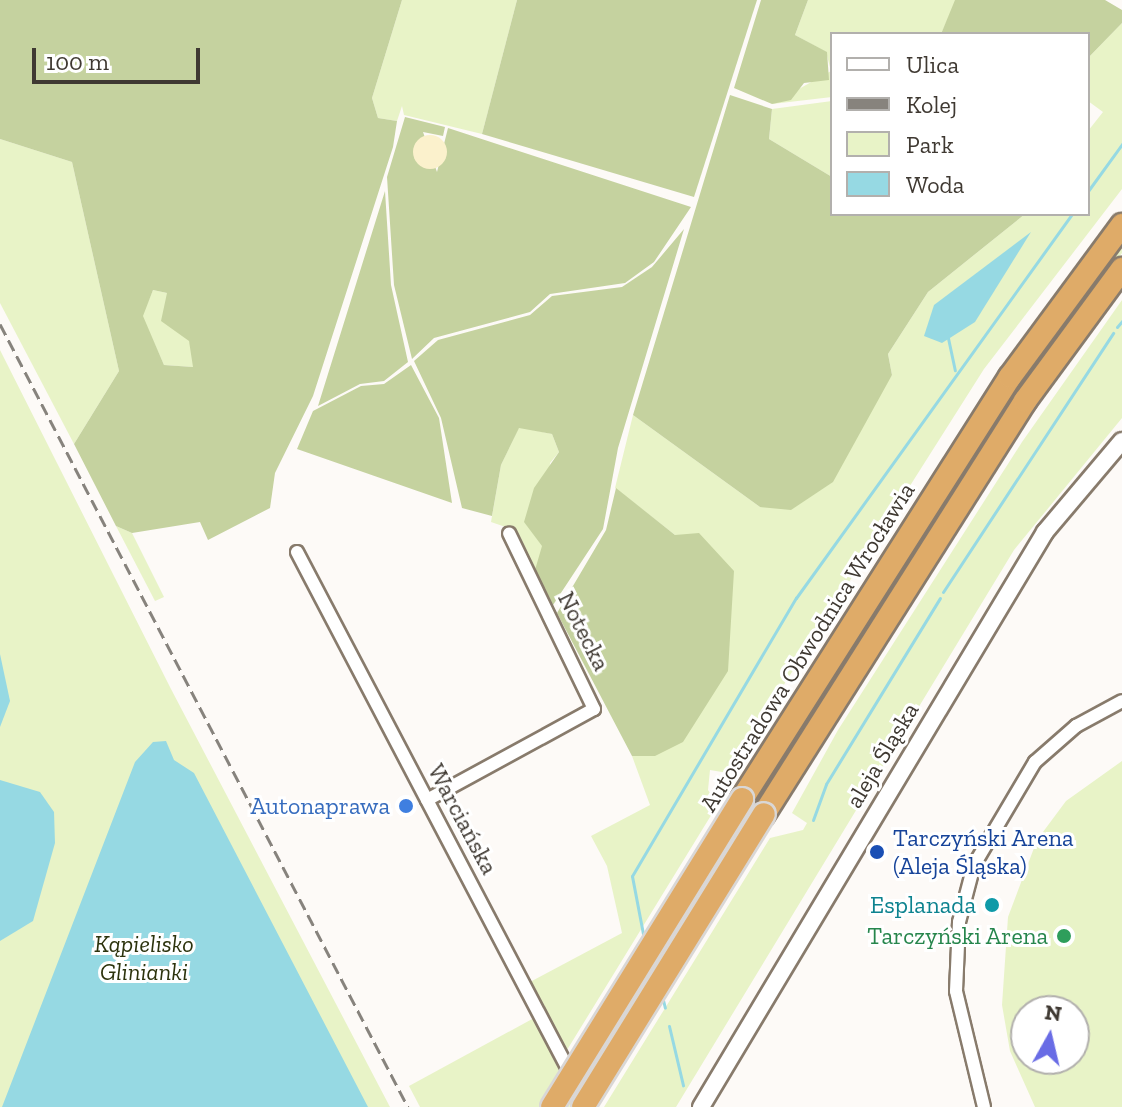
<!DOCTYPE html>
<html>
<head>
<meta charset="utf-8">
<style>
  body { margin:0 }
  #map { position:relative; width:1122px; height:1107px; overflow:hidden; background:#fdfaf7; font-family:"Zilla Slab",serif }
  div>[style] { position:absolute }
  .green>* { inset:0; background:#e8f3c7 }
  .forest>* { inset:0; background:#c5d29f }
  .sand>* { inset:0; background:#fbf1cc }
  .round { border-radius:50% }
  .water>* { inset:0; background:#96d9e3 }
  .stream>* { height:3px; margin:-1.5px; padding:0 1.5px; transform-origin:1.5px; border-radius:1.5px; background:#96d9e3 }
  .roads { filter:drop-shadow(2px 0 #887b6c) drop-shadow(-2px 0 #887b6c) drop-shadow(0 2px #887b6c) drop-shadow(0 -2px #887b6c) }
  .minor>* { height:12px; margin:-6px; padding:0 6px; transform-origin:6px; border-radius:6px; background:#fff }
  .tertiary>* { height:16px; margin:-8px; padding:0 8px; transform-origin:8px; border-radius:8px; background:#fff }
  .motorway>* { height:22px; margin:-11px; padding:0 11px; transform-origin:11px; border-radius:11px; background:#dfab68 }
  .rail>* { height:3px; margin-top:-1.5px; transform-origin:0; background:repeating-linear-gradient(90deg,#87837d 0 12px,transparent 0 18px) }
  .bridges { filter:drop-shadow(2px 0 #d9d7d6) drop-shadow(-2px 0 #d9d7d6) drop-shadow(0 2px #d9d7d6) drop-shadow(0 -2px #d9d7d6) }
  .motorway-bridge>* { height:22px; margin:-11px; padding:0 11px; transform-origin:11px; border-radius:11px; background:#dfab68 }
  .dots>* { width:22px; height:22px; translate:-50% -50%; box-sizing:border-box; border:4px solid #fff; border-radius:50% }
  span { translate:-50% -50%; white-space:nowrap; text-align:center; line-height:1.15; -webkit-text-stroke:6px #fff; paint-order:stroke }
  .street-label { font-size:24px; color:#3f3932 }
  .shop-label { font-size:24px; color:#366cbe }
  .right { translate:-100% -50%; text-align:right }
  .transit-label { font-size:24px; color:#164399 }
  .left { translate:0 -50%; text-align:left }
  .culture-label { font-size:24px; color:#0d838f }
  .leisure-label { font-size:24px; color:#27864d }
  .park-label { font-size:24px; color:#2c330d; font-style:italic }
  .legend { position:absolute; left:830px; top:32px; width:260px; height:184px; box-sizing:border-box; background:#fff; border:2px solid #b2b0ad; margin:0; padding:10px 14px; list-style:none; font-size:24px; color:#3f3932 }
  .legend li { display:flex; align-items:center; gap:16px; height:40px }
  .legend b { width:40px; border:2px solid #b2b0ad }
  .north { position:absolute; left:1010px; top:995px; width:80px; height:80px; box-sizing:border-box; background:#fff; border:2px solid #b2b0ad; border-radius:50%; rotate:8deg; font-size:22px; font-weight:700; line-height:32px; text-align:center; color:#3f3932 }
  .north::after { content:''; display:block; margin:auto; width:28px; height:36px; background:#696ce5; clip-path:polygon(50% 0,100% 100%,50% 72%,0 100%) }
  .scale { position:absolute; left:32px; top:48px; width:168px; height:36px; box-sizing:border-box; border:4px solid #3f3932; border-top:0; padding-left:10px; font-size:24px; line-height:28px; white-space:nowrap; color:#3f3932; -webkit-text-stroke:6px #fff; paint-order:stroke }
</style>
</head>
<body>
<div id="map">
  <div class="green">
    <div style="clip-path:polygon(402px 0,517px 0,482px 134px,404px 115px,402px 106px,397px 121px,378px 118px,372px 98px)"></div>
    <div style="clip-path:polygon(808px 0,955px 0,955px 3px,941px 34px,832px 34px,832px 97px,772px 104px,831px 71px,826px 52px,795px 35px)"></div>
    <div style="clip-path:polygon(1122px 23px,1122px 189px,984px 369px,728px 773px,710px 770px,708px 790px,718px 804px,567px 1050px,530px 982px,622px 933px,607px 866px,591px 836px,650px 805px,632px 756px,655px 756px,675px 535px,615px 488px,633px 415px,760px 507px,880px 391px,892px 375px,888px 354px,928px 292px,1025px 214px,1088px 214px,1088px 131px,1103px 112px,1088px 101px,1088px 58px)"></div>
    <div style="clip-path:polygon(832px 101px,832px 177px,769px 139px,772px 109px)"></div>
    <div style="clip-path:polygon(0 139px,72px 162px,119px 371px,74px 444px,0 303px)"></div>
    <div style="clip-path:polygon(1122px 240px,1122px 253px,992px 434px,764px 796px,757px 792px,998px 412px)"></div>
    <div style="clip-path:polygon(153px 290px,167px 293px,196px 356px,193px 367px,164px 365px,142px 316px)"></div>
    <div style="clip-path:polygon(1122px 300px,1122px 418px,1014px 550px,676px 1107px,604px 1107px,770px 838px,803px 830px,807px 823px,792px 813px,838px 730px,1022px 442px)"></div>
    <div style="clip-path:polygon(0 350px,171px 689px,390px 1107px,0 1107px)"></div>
    <div style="clip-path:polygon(519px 427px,552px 434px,559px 452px,550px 463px,544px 559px,535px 570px,514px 530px,491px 522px,501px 465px)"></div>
    <div style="clip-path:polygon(116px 526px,132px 533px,164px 597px,155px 601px)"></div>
    <div style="clip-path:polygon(evenodd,1122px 761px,1122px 1107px,1035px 1107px,1010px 1051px,1002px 1005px,1008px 917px,1037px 840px,1066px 801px,1122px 761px,1074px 1011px,1074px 1059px,1026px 1059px,1026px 1011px,1074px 1011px)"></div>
    <div style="clip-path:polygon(534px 1018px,581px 1107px,420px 1107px,409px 1086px)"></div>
  </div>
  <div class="forest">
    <div style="clip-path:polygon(evenodd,0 0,402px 0,372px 98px,378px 118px,397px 121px,393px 147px,313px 396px,275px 473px,270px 508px,208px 540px,200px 522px,132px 533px,116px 526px,74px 444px,119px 371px,72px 162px,0 139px,0 0,153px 290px,167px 293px,161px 321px,189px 341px,193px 367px,164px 365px,143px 316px,153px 290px)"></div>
    <div style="clip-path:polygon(517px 0,757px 0,694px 197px,482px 134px)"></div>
    <div style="clip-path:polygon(761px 0,808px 0,795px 35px,827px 52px,829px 80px,804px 83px,791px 100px,772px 104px,734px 88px)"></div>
    <div style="clip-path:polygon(955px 0,1105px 0,1122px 10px,1122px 23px,1088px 58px,1088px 34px,941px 34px)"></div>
    <div style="clip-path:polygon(730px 95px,772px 109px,769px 139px,832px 177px,832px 214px,1025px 214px,928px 292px,888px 354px,892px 375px,833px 482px,791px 510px,760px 507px,633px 415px)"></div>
    <div style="clip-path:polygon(405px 117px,445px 127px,443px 136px,423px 132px,437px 172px,448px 128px,691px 207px,654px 262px,625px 283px,550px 294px,530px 312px,434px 338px,412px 359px,394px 285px,387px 177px)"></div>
    <div style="clip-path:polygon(385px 191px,391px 285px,408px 362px,384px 381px,360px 384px,318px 406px)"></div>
    <div style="clip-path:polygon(684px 229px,618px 448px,603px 529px,553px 605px,535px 570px,542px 546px,524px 522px,534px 488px,559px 452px,552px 434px,519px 428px,501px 465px,492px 516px,462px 508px,441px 418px,414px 361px,438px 340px,530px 315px,552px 296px,622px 287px,652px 267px)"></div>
    <div style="clip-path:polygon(411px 365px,439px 418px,452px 503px,297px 449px,313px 411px,361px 386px,384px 384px)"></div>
    <div style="clip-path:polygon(616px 488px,675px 535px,699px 533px,734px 571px,728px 671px,683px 742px,655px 756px,632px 756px,557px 613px,606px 530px)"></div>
  </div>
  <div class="sand">
    <div class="round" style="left:413px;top:135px;width:34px;height:34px"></div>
  </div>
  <div class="water">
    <div style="clip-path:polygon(1031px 232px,975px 322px,942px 343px,924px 336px,934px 305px)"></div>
    <div style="clip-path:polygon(0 654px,10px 701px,0 727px)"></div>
    <div style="clip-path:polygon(166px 741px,174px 760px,194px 773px,368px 1107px,2px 1107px,135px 762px,153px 742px)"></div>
    <div style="clip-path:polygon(0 780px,40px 792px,54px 812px,55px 843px,33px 921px,0 941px)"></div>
  </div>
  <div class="stream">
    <div style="left:1088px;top:191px;width:58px;rotate:-54.1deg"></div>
    <div style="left:1117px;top:327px;width:8px;rotate:-50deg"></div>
    <div style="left:948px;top:338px;width:33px;rotate:78deg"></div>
    <div style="left:943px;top:592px;width:310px;rotate:-56.7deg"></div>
    <div style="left:813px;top:820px;width:38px;rotate:-70deg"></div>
    <div style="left:826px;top:784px;width:218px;rotate:-58.5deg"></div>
    <div style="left:644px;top:939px;width:64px;rotate:-100.8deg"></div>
    <div style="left:632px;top:876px;width:323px;rotate:-59.5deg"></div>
    <div style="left:796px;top:598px;width:473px;rotate:-54.3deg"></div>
    <div style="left:662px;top:996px;width:12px;rotate:76deg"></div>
    <div style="left:669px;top:1026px;width:61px;rotate:76.7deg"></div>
  </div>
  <div class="roads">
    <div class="minor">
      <div style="left:297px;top:552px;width:624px;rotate:62.33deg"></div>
      <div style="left:427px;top:800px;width:190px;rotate:-28.6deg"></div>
      <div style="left:594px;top:709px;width:195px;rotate:-115.8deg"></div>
      <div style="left:984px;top:1107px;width:119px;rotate:-103.6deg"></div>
      <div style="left:956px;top:991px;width:69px;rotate:-87.5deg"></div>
      <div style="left:959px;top:922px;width:59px;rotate:-75.3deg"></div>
      <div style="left:974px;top:865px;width:120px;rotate:-59.4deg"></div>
      <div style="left:1035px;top:762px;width:55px;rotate:-41.3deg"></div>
      <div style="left:1076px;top:726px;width:52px;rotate:-28.5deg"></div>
    </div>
    <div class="tertiary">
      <div style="left:701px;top:1107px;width:670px;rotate:-59.11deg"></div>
      <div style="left:1045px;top:532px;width:119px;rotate:-49.8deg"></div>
    </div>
    <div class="motorway">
      <div style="left:742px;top:799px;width:500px;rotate:-57.6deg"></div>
      <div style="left:1010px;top:377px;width:189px;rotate:-53.6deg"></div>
      <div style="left:764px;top:814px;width:489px;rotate:-57.7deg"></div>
      <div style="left:1025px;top:401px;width:164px;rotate:-53.7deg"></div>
    </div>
  </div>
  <div class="rail">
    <div style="left:0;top:324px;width:883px;rotate:62.48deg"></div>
  </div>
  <div class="bridges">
    <div class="motorway-bridge">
      <div style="left:552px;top:1107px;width:362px;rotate:-58.3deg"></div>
      <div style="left:583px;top:1107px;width:344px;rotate:-58.3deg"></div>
    </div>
  </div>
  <div class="dots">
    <div style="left:406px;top:806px;background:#3f7fe0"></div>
    <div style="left:877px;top:852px;background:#1a4fb4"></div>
    <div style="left:992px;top:905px;background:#0f9aa8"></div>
    <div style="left:1064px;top:936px;background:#2e9e5b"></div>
  </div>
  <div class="street-label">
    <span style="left:584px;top:631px;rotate:63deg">Notecka</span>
    <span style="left:807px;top:647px;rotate:-58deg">Autostradowa Obwodnica Wrocławia</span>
    <span style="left:882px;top:755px;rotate:-59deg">aleja Śląska</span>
    <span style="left:463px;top:819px;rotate:62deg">Warciańska</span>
  </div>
  <div class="shop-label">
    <span class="right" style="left:390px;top:806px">Autonaprawa</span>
  </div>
  <div class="transit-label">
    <span class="left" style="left:893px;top:852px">Tarczyński Arena<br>(Aleja Śląska)</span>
  </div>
  <div class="culture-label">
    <span class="right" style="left:976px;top:905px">Esplanada</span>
  </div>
  <div class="leisure-label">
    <span class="right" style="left:1048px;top:936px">Tarczyński Arena</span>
  </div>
  <div class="park-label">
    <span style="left:144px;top:958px">Kąpielisko<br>Glinianki</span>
  </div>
  <ul class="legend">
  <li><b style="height:10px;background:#fff"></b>Ulica</li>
  <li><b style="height:10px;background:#87837d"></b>Kolej</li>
  <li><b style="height:22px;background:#e8f3c7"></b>Park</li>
  <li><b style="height:22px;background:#96d9e3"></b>Woda</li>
  </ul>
  <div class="north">N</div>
  <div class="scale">100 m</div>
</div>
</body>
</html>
